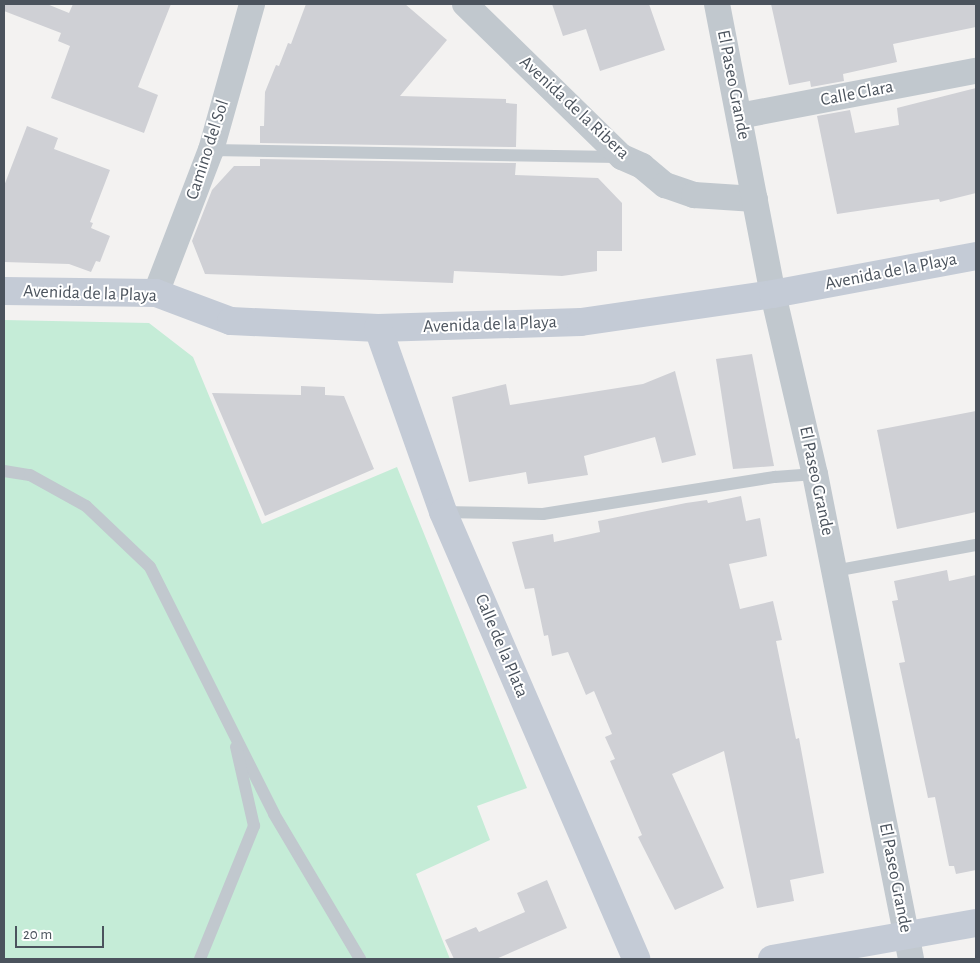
<!DOCTYPE html>
<html>
<head>
<meta charset="utf-8">
<style>
  body { margin:0 }
  #map { position:relative; width:980px; height:963px; overflow:hidden; background:#f3f2f1; font-family:"Alegreya Sans",sans-serif }
  div>[style] { position:absolute }
  .green>* { inset:0; background:#c5ecd7 }
  .building>* { inset:0; background:#cfd0d5 }
  .lane>* { height:12px; margin:-6px; padding:0 6px; transform-origin:6px; border-radius:6px; background:#c1c8ce }
  .street>* { height:26px; margin:-13px; padding:0 13px; transform-origin:13px; border-radius:13px; background:#c1c8ce }
  .secondary>* { height:28px; margin:-14px; padding:0 14px; transform-origin:14px; border-radius:14px; background:#c4cbd6 }
  span { translate:-50% -50%; white-space:nowrap; text-align:center; line-height:1.15; -webkit-text-stroke:4px #fff; paint-order:stroke }
  .street-label { font-size:18px; color:#4b535d }
  .frame { position:absolute; inset:0; border:5px solid #4b535d; pointer-events:none }
  .scale { position:absolute; left:15px; top:926px; width:89px; height:22px; box-sizing:border-box; border:2px solid #4b535d; border-top:0; padding-left:6px; font-size:15px; line-height:18px; white-space:nowrap; color:#4b535d; -webkit-text-stroke:4px #fff; paint-order:stroke }
</style>
</head>
<body>
<div id="map">
  <div class="green">
    <div style="clip-path:polygon(4px 320px,149px 323px,193px 357px,262px 524px,397px 467px,527px 788px,477px 806px,490px 840px,416px 874px,450px 959px,4px 959px)"></div>
  </div>
  <div class="building">
    <div style="clip-path:polygon(4px 4px,47px 4px,69px 13px,73px 4px,171px 4px,138px 87px,158px 95px,144px 133px,51px 98px,70px 46px,58px 41px,61px 33px,4px 11px)"></div>
    <div style="clip-path:polygon(306px 4px,405px 4px,447px 40px,400px 96px,506px 99px,506px 103px,517px 104px,516px 147px,260px 143px,260px 126px,264px 126px,265px 92px,276px 65px,279px 66px,288px 43px,291px 44px)"></div>
    <div style="clip-path:polygon(552px 4px,649px 4px,665px 50px,600px 71px,586px 29px,563px 36px)"></div>
    <div style="clip-path:polygon(771px 4px,976px 4px,976px 27px,893px 44px,897px 62px,843px 74px,844px 81px,811px 87px,810px 81px,789px 85px)"></div>
    <div style="clip-path:polygon(976px 88px,976px 193px,940px 202px,939px 199px,837px 214px,817px 116px,850px 110px,855px 133px,899px 125px,897px 108px)"></div>
    <div style="clip-path:polygon(27px 126px,58px 138px,54px 149px,110px 170px,90px 222px,93px 223px,91px 228px,110px 236px,100px 262px,96px 261px,91px 272px,69px 264px,4px 262px,4px 186px)"></div>
    <div style="clip-path:polygon(260px 159px,516px 163px,515px 175px,598px 178px,622px 203px,622px 251px,597px 251px,597px 271px,562px 276px,454px 271px,453px 283px,205px 274px,192px 241px,212px 190px,234px 166px,260px 166px)"></div>
    <div style="clip-path:polygon(752px 354px,774px 466px,733px 469px,716px 359px)"></div>
    <div style="clip-path:polygon(675px 371px,696px 455px,662px 463px,655px 437px,584px 456px,588px 475px,528px 484px,526px 472px,469px 482px,452px 397px,506px 384px,510px 405px,643px 384px)"></div>
    <div style="clip-path:polygon(301px 386px,325px 387px,325px 395px,344px 396px,374px 469px,265px 516px,212px 393px,301px 395px)"></div>
    <div style="clip-path:polygon(976px 411px,976px 512px,897px 529px,877px 430px)"></div>
    <div style="clip-path:polygon(741px 496px,746px 521px,760px 518px,767px 556px,729px 564px,740px 609px,773px 601px,782px 640px,776px 641px,796px 739px,799px 738px,824px 873px,790px 880px,794px 901px,757px 908px,724px 751px,672px 774px,724px 888px,675px 910px,638px 837px,642px 835px,610px 761px,615px 759px,605px 737px,612px 734px,594px 691px,586px 695px,568px 652px,552px 656px,548px 635px,544px 636px,534px 588px,525px 589px,512px 542px,553px 534px,554px 542px,600px 532px,598px 521px,686px 503px,707px 500px,708px 503px)"></div>
    <div style="clip-path:polygon(947px 570px,949px 581px,976px 575px,976px 870px,956px 874px,954px 866px,949px 866px,935px 797px,928px 798px,899px 663px,905px 662px,892px 601px,898px 600px,894px 581px)"></div>
    <div style="clip-path:polygon(547px 880px,567px 928px,496px 959px,454px 959px,445px 940px,476px 927px,479px 932px,525px 912px,517px 893px)"></div>
  </div>
  <div class="lane">
    <div style="left:211px;top:150px;width:407px;rotate:1deg"></div>
    <div style="left:4px;top:471px;width:26px;rotate:9deg"></div>
    <div style="left:30px;top:475px;width:64px;rotate:29deg"></div>
    <div style="left:86px;top:506px;width:88px;rotate:43.6deg"></div>
    <div style="left:150px;top:567px;width:276px;rotate:63.3deg"></div>
    <div style="left:274px;top:814px;width:169px;rotate:59.3deg"></div>
    <div style="left:443px;top:512px;width:100px;rotate:1.1deg"></div>
    <div style="left:543px;top:514px;width:235px;rotate:-9.1deg"></div>
    <div style="left:775px;top:477px;width:40px;rotate:-4.3deg"></div>
    <div style="left:834px;top:571px;width:144px;rotate:-10.4deg"></div>
    <div style="left:200px;top:959px;width:144px;rotate:-67.9deg"></div>
    <div style="left:254px;top:826px;width:81px;rotate:-102.8deg"></div>
  </div>
  <div class="street">
    <div style="left:465px;top:4px;width:219px;rotate:44.3deg"></div>
    <div style="left:622px;top:157px;width:22px;rotate:24deg"></div>
    <div style="left:642px;top:166px;width:30px;rotate:40deg"></div>
    <div style="left:665px;top:185px;width:31px;rotate:19deg"></div>
    <div style="left:694px;top:195px;width:61px;rotate:3.8deg"></div>
    <div style="left:717px;top:4px;width:295px;rotate:79.1deg"></div>
    <div style="left:773px;top:294px;width:185px;rotate:76.9deg"></div>
    <div style="left:815px;top:474px;width:494px;rotate:78.8deg"></div>
    <div style="left:739px;top:116px;width:241px;rotate:-10.8deg"></div>
    <div style="left:156px;top:293px;width:153px;rotate:-69deg"></div>
    <div style="left:211px;top:150px;width:152px;rotate:-74.3deg"></div>
  </div>
  <div class="secondary">
    <div style="left:4px;top:291px;width:152px;rotate:0.8deg"></div>
    <div style="left:156px;top:293px;width:80px;rotate:20.5deg"></div>
    <div style="left:231px;top:321px;width:147px;rotate:2.7deg"></div>
    <div style="left:378px;top:328px;width:203px;rotate:-1.7deg"></div>
    <div style="left:581px;top:322px;width:194px;rotate:-8.3deg"></div>
    <div style="left:773px;top:294px;width:207px;rotate:-10.6deg"></div>
    <div style="left:378px;top:328px;width:195px;rotate:70.5deg"></div>
    <div style="left:443px;top:512px;width:487px;rotate:66.6deg"></div>
    <div style="left:772px;top:959px;width:207px;rotate:-10deg"></div>
  </div>
  <div class="street-label">
    <span style="left:733px;top:85px;rotate:79deg">El Paseo Grande</span>
    <span style="left:857px;top:94px;rotate:-11deg">Calle Clara</span>
    <span style="left:574px;top:108px;rotate:43deg">Avenida de la Ribera</span>
    <span style="left:208px;top:150px;rotate:-72deg">Camino del Sol</span>
    <span style="left:891px;top:272px;rotate:-11deg">Avenida de la Playa</span>
    <span style="left:90px;top:294px;rotate:2deg">Avenida de la Playa</span>
    <span style="left:490px;top:325px;rotate:-2deg">Avenida de la Playa</span>
    <span style="left:816px;top:481px;rotate:78deg">El Paseo Grande</span>
    <span style="left:501px;top:646px;rotate:67deg">Calle de la Plata</span>
    <span style="left:895px;top:878px;rotate:79deg">El Paseo Grande</span>
  </div>
  <div class="frame"></div>
  <div class="scale">20 m</div>
</div>
</body>
</html>
